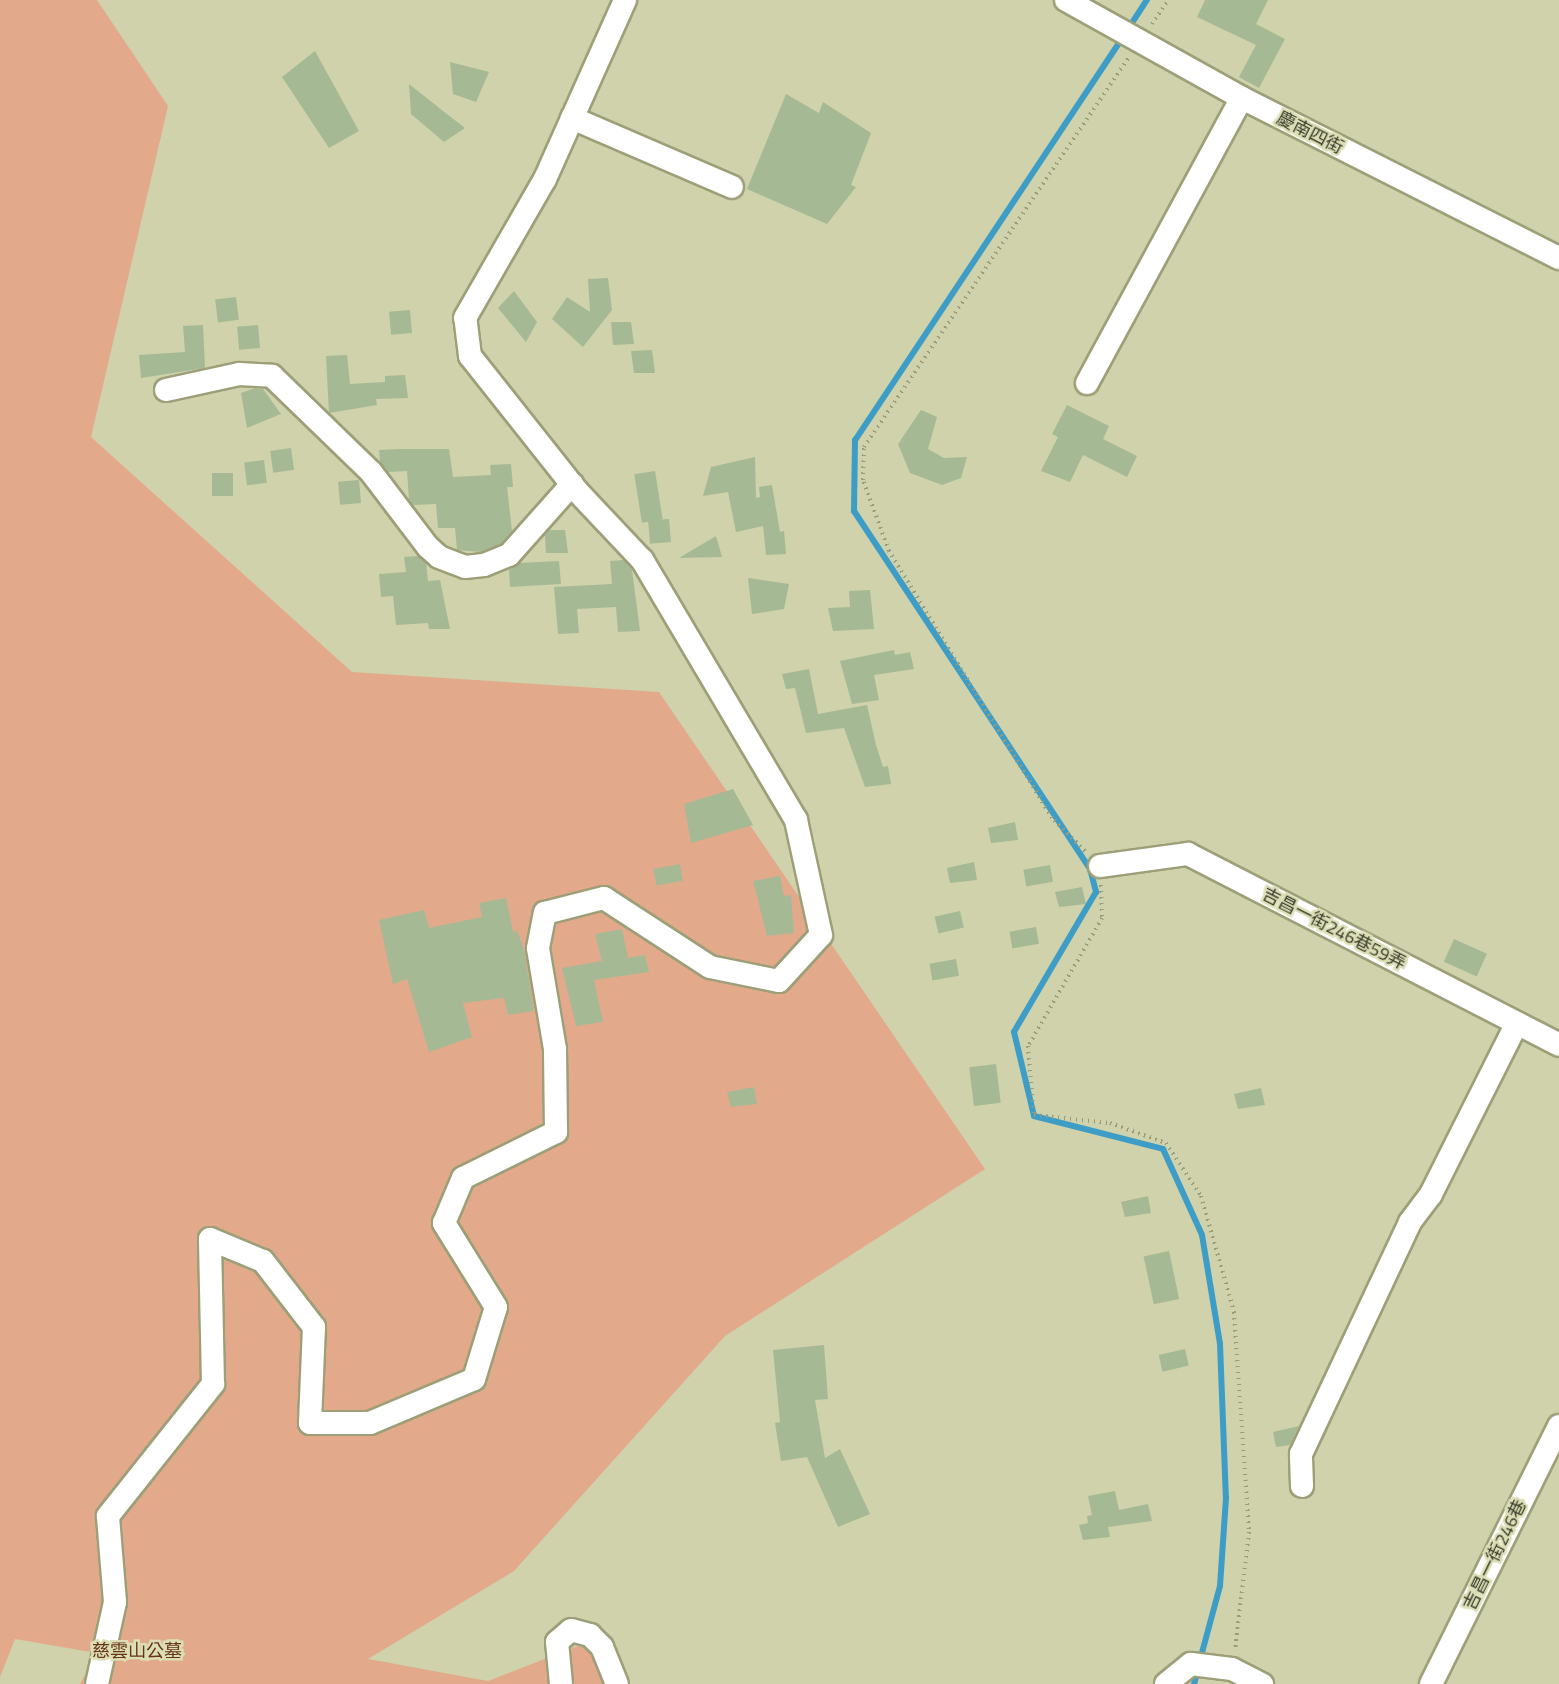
<!DOCTYPE html>
<html>
<head>
<meta charset="utf-8">
<style>
  body { margin:0 }
  #map { position:relative; width:1559px; height:1684px; overflow:hidden; background:#cfd2aa; font-family:"Titillium Web","Noto Sans TC",sans-serif }
  div>[style] { position:absolute }
  .green>* { inset:0; background:#e2aa8b }
  .stream>* { height:6px; margin:-3px; padding:0 3px; transform-origin:3px; border-radius:3px; background:#3e9dc7 }
  .building>* { inset:0; background:#a6b995; transform-origin:0 0 }
  .path>* { height:4px; margin-top:-2px; transform-origin:0; background:repeating-linear-gradient(90deg,#999c7c 0 1.5px,transparent 0 6px) }
  .roads { filter:drop-shadow(2px 0 #9c9f78) drop-shadow(-2px 0 #9c9f78) drop-shadow(0 2px #9c9f78) drop-shadow(0 -2px #9c9f78) }
  .minor>* { height:22px; margin:-11px; padding:0 11px; transform-origin:11px; border-radius:11px; background:#fff }
  span { translate:-50% -50%; white-space:nowrap; text-align:center; line-height:1.15; -webkit-text-stroke:5px #dcdfb6; paint-order:stroke }
  .street-label { font-size:18px; color:#3a3b2b }
  .park-label { font-size:18px; color:#663516 }
</style>
</head>
<body>
<div id="map">
  <div class="green">
    <div style="clip-path:polygon(0 0,97px 0,168px 106px,91px 437px,352px 672px,659px 692px,985px 1169px,725px 1336px,514px 1571px,368px 1659px,488px 1681px,606px 1635px,618px 1684px,80px 1684px,97px 1653px,15px 1639px,0 1677px)"></div>
  </div>
  <div class="stream">
    <div style="left:1128px;top:29px;width:35px;rotate:-57deg"></div>
    <div style="left:1123px;top:37px;width:484px;rotate:123.6deg"></div>
    <div style="left:855px;top:440px;width:71px;rotate:90.8deg"></div>
    <div style="left:854px;top:511px;width:429px;rotate:56.6deg"></div>
    <div style="left:1090px;top:869px;width:24px;rotate:75deg"></div>
    <div style="left:1096px;top:892px;width:162px;rotate:120.4deg"></div>
    <div style="left:1014px;top:1032px;width:86px;rotate:76.6deg"></div>
    <div style="left:1034px;top:1116px;width:133px;rotate:14.3deg"></div>
    <div style="left:1163px;top:1149px;width:94px;rotate:65.6deg"></div>
    <div style="left:1202px;top:1235px;width:110px;rotate:80.6deg"></div>
    <div style="left:1220px;top:1344px;width:154px;rotate:87.8deg"></div>
    <div style="left:1226px;top:1498px;width:88px;rotate:93.9deg"></div>
    <div style="left:1220px;top:1586px;width:77px;rotate:105.1deg"></div>
    <div style="left:1194px;top:1684px;width:15px;rotate:-74deg"></div>
  </div>
  <div class="building">
    <div style="clip-path:polygon(1205px 0,1268px 0,1256px 24px,1285px 39px,1259px 88px,1239px 77px,1256px 45px,1197px 17px)"></div>
    <div style="clip-path:polygon(315px 51px,359px 131px,329px 148px,282px 77px)"></div>
    <div style="clip-path:polygon(450px 62px,489px 72px,476px 102px,453px 94px)"></div>
    <div style="clip-path:polygon(409px 84px,443px 111px,465px 128px,444px 142px,411px 114px)"></div>
    <div style="clip-path:polygon(786px 94px,819px 113px,823px 102px,871px 133px,851px 185px,856px 187px,827px 224px,747px 189px)"></div>
    <div style="clip-path:polygon(608px 278px,612px 310px,583px 347px,552px 319px,567px 297px,590px 312px,588px 279px)"></div>
    <div style="clip-path:polygon(514px 291px,537px 322px,526px 342px,498px 308px)"></div>
    <div style="left:236px;top:297px;width:23px;height:21px;rotate:83deg"></div>
    <div style="left:410px;top:310px;width:23px;height:21px;rotate:85deg"></div>
    <div style="clip-path:polygon(611px 322px,631px 322px,634px 344px,613px 345px)"></div>
    <div style="clip-path:polygon(203px 325px,205px 368px,141px 378px,139px 355px,185px 352px,183px 326px)"></div>
    <div style="left:258px;top:325px;width:23px;height:21px;rotate:85deg"></div>
    <div style="clip-path:polygon(652px 350px,655px 373px,634px 373px,631px 351px)"></div>
    <div style="clip-path:polygon(347px 355px,350px 384px,385px 382px,385px 376px,405px 375px,408px 398px,376px 399px,377px 405px,329px 413px,326px 356px)"></div>
    <div style="clip-path:polygon(255px 388px,263px 389px,281px 414px,247px 428px,241px 393px)"></div>
    <div style="clip-path:polygon(1067px 405px,1109px 426px,1103px 439px,1137px 456px,1127px 477px,1083px 455px,1070px 482px,1041px 471px,1058px 437px,1052px 434px)"></div>
    <div style="clip-path:polygon(921px 410px,937px 417px,928px 449px,944px 458px,967px 457px,961px 478px,942px 485px,910px 473px,898px 444px)"></div>
    <div style="left:291px;top:448px;width:22px;height:21px;rotate:82deg"></div>
    <div style="clip-path:polygon(399px 449px,449px 449px,453px 477px,491px 475px,490px 465px,511px 464px,513px 487px,507px 487px,512px 531px,501px 544px,481px 552px,457px 550px,455px 528px,438px 528px,436px 504px,413px 505px,409px 500px,407px 471px,388px 472px,380px 462px,379px 450px)"></div>
    <div style="clip-path:polygon(755px 457px,756px 498px,760px 497px,759px 487px,772px 485px,780px 532px,784px 531px,786px 554px,766px 555px,763px 526px,736px 532px,728px 492px,703px 496px,711px 467px)"></div>
    <div style="left:264px;top:460px;width:23px;height:20px;rotate:83deg"></div>
    <div style="left:655px;top:471px;width:49px;height:21px;rotate:81deg"></div>
    <div style="left:212px;top:473px;width:21px;height:23px"></div>
    <div style="left:359px;top:480px;width:23px;height:21px;rotate:85deg"></div>
    <div style="left:669px;top:519px;width:23px;height:21px;rotate:85deg"></div>
    <div style="clip-path:polygon(549px 530px,565px 530px,568px 553px,546px 553px,545px 535px)"></div>
    <div style="clip-path:polygon(716px 536px,722px 557px,679px 558px)"></div>
    <div style="clip-path:polygon(418px 556px,426px 563px,428px 581px,440px 580px,450px 629px,429px 629px,428px 623px,396px 625px,393px 596px,381px 597px,379px 574px,406px 572px,404px 557px)"></div>
    <div style="clip-path:polygon(624px 560px,632px 570px,640px 631px,618px 632px,616px 607px,577px 609px,579px 633px,558px 634px,554px 587px,612px 584px,610px 561px)"></div>
    <div style="clip-path:polygon(559px 561px,561px 584px,510px 587px,509px 570px,520px 563px)"></div>
    <div style="clip-path:polygon(748px 578px,789px 584px,784px 609px,752px 614px)"></div>
    <div style="clip-path:polygon(870px 590px,874px 629px,833px 631px,828px 608px,850px 607px,849px 591px)"></div>
    <div style="clip-path:polygon(894px 650px,895px 655px,910px 652px,914px 669px,874px 675px,879px 700px,852px 704px,840px 661px)"></div>
    <div style="clip-path:polygon(809px 669px,818px 714px,867px 705px,876px 745px,883px 767px,888px 766px,891px 784px,865px 787px,844px 728px,806px 733px,795px 688px,786px 689px,782px 674px)"></div>
    <div style="clip-path:polygon(733px 789px,753px 825px,691px 843px,684px 804px)"></div>
    <div style="clip-path:polygon(1015px 822px,1018px 840px,991px 843px,988px 828px)"></div>
    <div style="clip-path:polygon(974px 862px,977px 880px,950px 883px,947px 868px)"></div>
    <div style="left:680px;top:864px;width:17px;height:27px;rotate:80deg"></div>
    <div style="left:1050px;top:865px;width:17px;height:27px;rotate:80deg"></div>
    <div style="clip-path:polygon(780px 876px,784px 896px,791px 895px,794px 933px,767px 936px,753px 881px)"></div>
    <div style="clip-path:polygon(1082px 887px,1086px 904px,1059px 907px,1055px 892px)"></div>
    <div style="clip-path:polygon(506px 898px,513px 932px,517px 931px,524px 949px,534px 1011px,508px 1015px,504px 998px,463px 1003px,472px 1037px,429px 1052px,407px 979px,393px 984px,379px 920px,424px 910px,429px 928px,482px 917px,479px 903px)"></div>
    <div style="left:960px;top:911px;width:17px;height:26px;rotate:77deg"></div>
    <div style="left:1036px;top:927px;width:17px;height:27px;rotate:80deg"></div>
    <div style="clip-path:polygon(622px 929px,628px 958px,645px 955px,649px 972px,594px 980px,603px 1022px,576px 1026px,562px 968px,602px 961px,595px 934px)"></div>
    <div style="left:1454px;top:939px;width:36px;height:25px;rotate:24deg"></div>
    <div style="left:956px;top:959px;width:17px;height:27px;rotate:80deg"></div>
    <div style="left:996px;top:1064px;width:39px;height:27px;rotate:83deg"></div>
    <div style="clip-path:polygon(754px 1087px,757px 1104px,731px 1107px,727px 1092px)"></div>
    <div style="clip-path:polygon(1261px 1088px,1265px 1105px,1238px 1109px,1234px 1094px)"></div>
    <div style="clip-path:polygon(1148px 1196px,1151px 1213px,1125px 1217px,1121px 1202px)"></div>
    <div style="left:1169px;top:1251px;width:49px;height:26px;rotate:78deg"></div>
    <div style="clip-path:polygon(824px 1345px,828px 1399px,815px 1400px,825px 1458px,840px 1449px,870px 1514px,838px 1527px,807px 1457px,781px 1461px,775px 1423px,780px 1422px,773px 1350px)"></div>
    <div style="left:1185px;top:1349px;width:17px;height:27px;rotate:77deg"></div>
    <div style="clip-path:polygon(1299px 1426px,1290px 1445px,1276px 1447px,1273px 1432px)"></div>
    <div style="clip-path:polygon(1115px 1491px,1119px 1510px,1148px 1504px,1152px 1521px,1108px 1527px,1110px 1537px,1083px 1540px,1079px 1525px,1088px 1523px,1087px 1516px,1092px 1515px,1088px 1496px)"></div>
  </div>
  <div class="path">
    <div style="left:1152px;top:24px;width:29px;rotate:-56deg"></div>
    <div style="left:1085px;top:851px;width:47px;rotate:-135deg"></div>
    <div style="left:1052px;top:818px;width:313px;rotate:-121.4deg"></div>
    <div style="left:889px;top:551px;width:76px;rotate:-110.1deg"></div>
    <div style="left:863px;top:480px;width:33px;rotate:-88deg"></div>
    <div style="left:864px;top:447px;width:472px;rotate:-55.8deg"></div>
    <div style="left:1101px;top:885px;width:33px;rotate:88deg"></div>
    <div style="left:1102px;top:918px;width:148px;rotate:120deg"></div>
    <div style="left:1028px;top:1046px;width:69px;rotate:85deg"></div>
    <div style="left:1034px;top:1115px;width:76px;rotate:6deg"></div>
    <div style="left:1110px;top:1123px;width:59px;rotate:19.7deg"></div>
    <div style="left:1166px;top:1143px;width:64px;rotate:56.6deg"></div>
    <div style="left:1201px;top:1196px;width:121px;rotate:74.1deg"></div>
    <div style="left:1234px;top:1312px;width:221px;rotate:86.1deg"></div>
    <div style="left:1249px;top:1532px;width:118px;rotate:96.8deg"></div>
  </div>
  <div class="roads">
    <div class="minor">
      <div style="left:1066px;top:0;width:201px;rotate:29.1deg"></div>
      <div style="left:1242px;top:98px;width:355px;rotate:26.8deg"></div>
      <div style="left:572px;top:118px;width:174px;rotate:23.3deg"></div>
      <div style="left:1087px;top:383px;width:324px;rotate:-61.5deg"></div>
      <div style="left:166px;top:390px;width:75px;rotate:-12.4deg"></div>
      <div style="left:239px;top:374px;width:33px;rotate:3deg"></div>
      <div style="left:272px;top:376px;width:138px;rotate:44.1deg"></div>
      <div style="left:371px;top:472px;width:94px;rotate:52.8deg"></div>
      <div style="left:428px;top:547px;width:15px;rotate:42deg"></div>
      <div style="left:439px;top:557px;width:28px;rotate:21deg"></div>
      <div style="left:465px;top:567px;width:19px;rotate:-6deg"></div>
      <div style="left:484px;top:565px;width:27px;rotate:-22deg"></div>
      <div style="left:509px;top:555px;width:95px;rotate:-48.4deg"></div>
      <div style="left:1100px;top:866px;width:89px;rotate:-7.8deg"></div>
      <div style="left:1188px;top:854px;width:417px;rotate:27.2deg"></div>
      <div style="left:1302px;top:1486px;width:32px;rotate:-92deg"></div>
      <div style="left:1301px;top:1454px;width:256px;rotate:-64.8deg"></div>
      <div style="left:1410px;top:1222px;width:35px;rotate:-53deg"></div>
      <div style="left:1431px;top:1194px;width:191px;rotate:-63.3deg"></div>
      <div style="left:97px;top:1684px;width:84px;rotate:-77.6deg"></div>
      <div style="left:115px;top:1602px;width:86px;rotate:-94.7deg"></div>
      <div style="left:108px;top:1516px;width:169px;rotate:-51.5deg"></div>
      <div style="left:213px;top:1384px;width:145px;rotate:-91.2deg"></div>
      <div style="left:210px;top:1239px;width:57px;rotate:22.5deg"></div>
      <div style="left:263px;top:1261px;width:83px;rotate:52.3deg"></div>
      <div style="left:314px;top:1327px;width:96px;rotate:92.4deg"></div>
      <div style="left:310px;top:1423px;width:60px"></div>
      <div style="left:370px;top:1423px;width:113px;rotate:-22.9deg"></div>
      <div style="left:474px;top:1379px;width:75px;rotate:-73deg"></div>
      <div style="left:496px;top:1307px;width:99px;rotate:-121.8deg"></div>
      <div style="left:444px;top:1223px;width:49px;rotate:-67.1deg"></div>
      <div style="left:463px;top:1178px;width:104px;rotate:-26.3deg"></div>
      <div style="left:556px;top:1132px;width:83px;rotate:-90.7deg"></div>
      <div style="left:555px;top:1049px;width:102px;rotate:-99.6deg"></div>
      <div style="left:538px;top:948px;width:36px;rotate:-79deg"></div>
      <div style="left:545px;top:913px;width:61px;rotate:-14.3deg"></div>
      <div style="left:604px;top:898px;width:126px;rotate:33.1deg"></div>
      <div style="left:710px;top:967px;width:70px;rotate:11.5deg"></div>
      <div style="left:779px;top:981px;width:62px;rotate:-47.6deg"></div>
      <div style="left:821px;top:935px;width:118px;rotate:-102.3deg"></div>
      <div style="left:796px;top:820px;width:302px;rotate:-120.6deg"></div>
      <div style="left:642px;top:560px;width:95px;rotate:-133.3deg"></div>
      <div style="left:577px;top:491px;width:172px;rotate:-128.4deg"></div>
      <div style="left:470px;top:356px;width:38px;rotate:-97deg"></div>
      <div style="left:465px;top:318px;width:160px;rotate:-60.1deg"></div>
      <div style="left:545px;top:179px;width:196px;rotate:-65.9deg"></div>
      <div style="left:561px;top:1684px;width:42px;rotate:-95.4deg"></div>
      <div style="left:557px;top:1642px;width:18px;rotate:-41deg"></div>
      <div style="left:571px;top:1630px;width:20px;rotate:15deg"></div>
      <div style="left:590px;top:1635px;width:17px;rotate:45deg"></div>
      <div style="left:602px;top:1647px;width:40px;rotate:68deg"></div>
      <div style="left:1166px;top:1684px;width:32px;rotate:-39deg"></div>
      <div style="left:1191px;top:1664px;width:41px;rotate:7deg"></div>
      <div style="left:1232px;top:1669px;width:34px;rotate:27deg"></div>
      <div style="left:1431px;top:1684px;width:288px;rotate:-63.6deg"></div>
    </div>
  </div>
  <div class="street-label">
    <span style="left:1310px;top:133px;rotate:27deg">慶南四街</span>
    <span style="left:1334px;top:929px;rotate:27deg">吉昌一街246巷59弄</span>
    <span style="left:1495px;top:1555px;rotate:-64deg">吉昌一街246巷</span>
  </div>
  <div class="park-label">
    <span style="left:137px;top:1651px">慈雲山公墓</span>
  </div>
</div>
</body>
</html>
